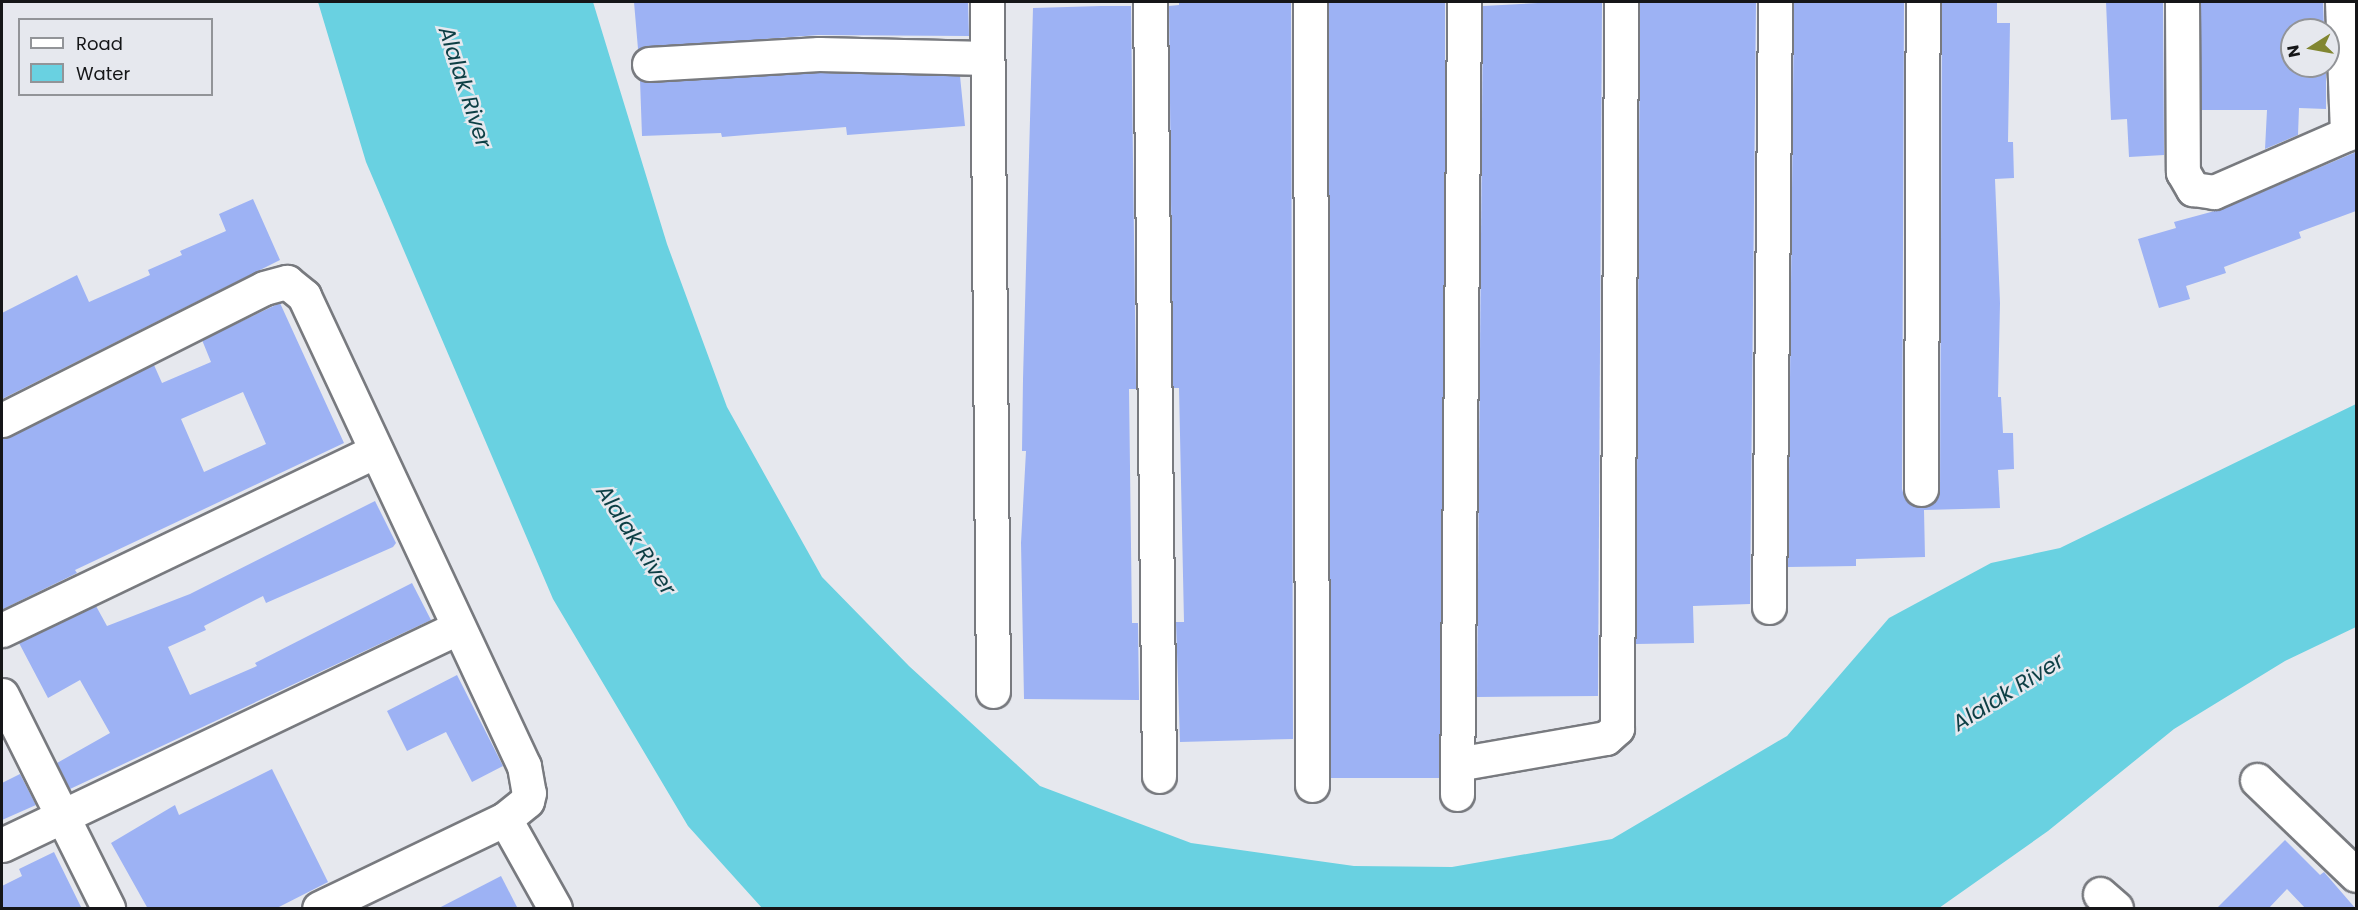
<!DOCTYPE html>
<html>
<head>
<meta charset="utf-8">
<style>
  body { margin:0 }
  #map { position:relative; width:2358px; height:910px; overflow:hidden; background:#e6e8ee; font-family:Poppins,sans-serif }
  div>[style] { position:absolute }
  .water>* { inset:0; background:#69d1e1 }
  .building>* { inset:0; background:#9db2f4; transform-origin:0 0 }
  .roads { filter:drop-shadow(2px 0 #787a7f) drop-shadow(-2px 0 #787a7f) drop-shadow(0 2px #787a7f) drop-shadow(0 -2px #787a7f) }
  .street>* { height:33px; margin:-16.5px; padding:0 16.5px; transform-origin:16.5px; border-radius:16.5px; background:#fff }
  span { translate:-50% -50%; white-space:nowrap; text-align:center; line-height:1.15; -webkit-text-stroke:5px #e6e8ee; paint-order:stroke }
  .water-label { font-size:22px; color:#0d3f45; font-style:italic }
  .frame { position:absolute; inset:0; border:3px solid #151618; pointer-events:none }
  .legend { position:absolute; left:18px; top:18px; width:195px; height:78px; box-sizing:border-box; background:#e6e8ee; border:2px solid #929498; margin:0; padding:8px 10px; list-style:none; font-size:18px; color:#151618 }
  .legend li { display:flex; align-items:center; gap:12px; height:30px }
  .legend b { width:30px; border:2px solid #929498 }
  .north { position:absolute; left:2280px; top:18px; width:60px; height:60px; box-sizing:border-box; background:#e6e8ee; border:2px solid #929498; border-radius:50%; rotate:259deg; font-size:16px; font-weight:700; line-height:24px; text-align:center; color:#151618 }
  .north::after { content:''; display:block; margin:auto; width:21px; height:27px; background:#818631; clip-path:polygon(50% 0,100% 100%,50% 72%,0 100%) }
</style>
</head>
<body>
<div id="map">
  <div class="water">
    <div style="clip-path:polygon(318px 2px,593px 2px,667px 244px,727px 407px,822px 577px,909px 666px,1040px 786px,1191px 843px,1354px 866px,1452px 867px,1612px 839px,1787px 736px,1889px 618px,1991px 563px,2060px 548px,2356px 404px,2356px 627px,2285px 661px,2174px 729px,2048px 831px,1939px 908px,762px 908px,688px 826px,553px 599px,366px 162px)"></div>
  </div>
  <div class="building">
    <div style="clip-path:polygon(634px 2px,968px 2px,969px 36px,818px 35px,638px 49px)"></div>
    <div style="clip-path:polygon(1179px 2px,1291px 2px,1293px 739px,1180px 742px,1176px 622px,1184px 622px,1179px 388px,1173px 388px,1169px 6px,1179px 5px)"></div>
    <div style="left:1329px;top:2px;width:116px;height:776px"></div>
    <div style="clip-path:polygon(1556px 2px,1602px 2px,1598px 696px,1477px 697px,1483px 6px)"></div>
    <div style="clip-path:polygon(1640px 2px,1756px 2px,1750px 604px,1693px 606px,1694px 643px,1636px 644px)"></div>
    <div style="clip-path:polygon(1794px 2px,1904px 2px,1902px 489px,1905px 499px,1920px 508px,1931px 505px,1940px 489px,1942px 2px,1997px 2px,1997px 23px,2010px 23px,2008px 142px,2013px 142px,2014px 178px,1995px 179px,2000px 303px,1998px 397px,2001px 397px,2003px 433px,2013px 433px,2014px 469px,1998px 470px,2000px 508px,1924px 510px,1925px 557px,1856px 559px,1856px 566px,1788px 567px)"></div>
    <div style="clip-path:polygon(2106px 2px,2163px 2px,2164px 155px,2129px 157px,2127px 119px,2111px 120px)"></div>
    <div style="clip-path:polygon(2201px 2px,2323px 2px,2324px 30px,2292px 30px,2292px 66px,2326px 66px,2326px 109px,2299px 108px,2298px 135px,2265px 149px,2267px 110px,2201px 110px)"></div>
    <div style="clip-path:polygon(1101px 6px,1131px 6px,1136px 389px,1129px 389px,1132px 623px,1138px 623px,1139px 700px,1024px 699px,1021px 543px,1026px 451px,1022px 451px,1023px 379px,1033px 8px)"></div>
    <div style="clip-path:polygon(819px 73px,960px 76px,965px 126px,847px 135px,846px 127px,722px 137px,721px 133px,642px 136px,640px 80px,650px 83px)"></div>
    <div style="clip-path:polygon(2356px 152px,2356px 211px,2299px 232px,2301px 238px,2224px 267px,2226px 273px,2186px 286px,2190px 299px,2159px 308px,2138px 239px,2176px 228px,2174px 222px,2222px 209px)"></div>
    <div style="clip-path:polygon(253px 199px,280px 260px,2px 399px,2px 313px,77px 275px,89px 302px,150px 275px,148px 270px,182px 255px,180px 251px,226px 231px,219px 214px)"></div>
    <div style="clip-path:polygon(evenodd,280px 303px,344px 443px,75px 570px,77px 573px,3px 609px,2px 439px,154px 365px,162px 383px,211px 362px,202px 340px,280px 303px,243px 392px,266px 444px,204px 472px,181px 419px,243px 392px)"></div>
    <div style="clip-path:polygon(375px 501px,396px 543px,393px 547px,266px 603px,263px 596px,204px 626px,206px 630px,168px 647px,190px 695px,257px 666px,255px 663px,412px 583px,431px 620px,70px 789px,57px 763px,110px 733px,80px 680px,48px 698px,19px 643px,96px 606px,107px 626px,190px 594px)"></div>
    <div style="clip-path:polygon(457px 675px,503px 766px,472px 782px,446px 732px,407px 751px,387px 711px)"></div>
    <div style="clip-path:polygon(272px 769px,328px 882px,275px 909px,148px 909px,111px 843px,175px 805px,179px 815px)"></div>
    <div style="clip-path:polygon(20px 774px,36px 805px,2px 820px,2px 783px)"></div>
    <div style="clip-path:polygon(2285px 840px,2320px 875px,2324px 872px,2356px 909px,2306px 909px,2287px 889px,2268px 909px,2216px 909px)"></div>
    <div style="clip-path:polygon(54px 852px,82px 909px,2px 909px,2px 886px,22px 876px,19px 869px)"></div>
    <div style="clip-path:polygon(501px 876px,518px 909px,437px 909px)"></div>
  </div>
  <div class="roads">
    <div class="street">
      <div style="left:987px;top:2px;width:689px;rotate:89.5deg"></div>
      <div style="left:1150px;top:2px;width:774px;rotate:89.33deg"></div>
      <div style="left:1310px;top:2px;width:783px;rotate:89.85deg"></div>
      <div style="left:2182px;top:2px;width:170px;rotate:89.7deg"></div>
      <div style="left:2183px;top:172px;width:20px;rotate:60deg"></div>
      <div style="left:2193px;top:189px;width:21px;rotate:8deg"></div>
      <div style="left:2214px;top:192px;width:155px;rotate:-23.6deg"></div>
      <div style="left:2342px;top:2px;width:132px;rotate:87.8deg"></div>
      <div style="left:649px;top:64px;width:170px;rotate:-3.4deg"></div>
      <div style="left:819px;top:54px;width:168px;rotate:1.4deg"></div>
      <div style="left:2px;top:420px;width:293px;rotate:-26.7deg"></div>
      <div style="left:264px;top:288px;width:24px;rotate:-15deg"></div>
      <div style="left:287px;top:282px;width:22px;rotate:39deg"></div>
      <div style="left:304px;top:296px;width:519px;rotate:64.92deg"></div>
      <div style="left:524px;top:766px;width:27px;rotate:80deg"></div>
      <div style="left:529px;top:793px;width:8px;rotate:104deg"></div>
      <div style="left:527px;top:801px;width:28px;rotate:141deg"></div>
      <div style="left:505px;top:819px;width:206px;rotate:154.4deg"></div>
      <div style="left:1921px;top:489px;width:487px;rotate:-89.8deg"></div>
      <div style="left:1769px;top:607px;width:605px;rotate:-89.43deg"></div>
      <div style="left:2px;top:630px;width:412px;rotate:-25.6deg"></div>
      <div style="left:2px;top:695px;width:238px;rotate:63.5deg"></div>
      <div style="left:1457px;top:764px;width:151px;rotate:-9.9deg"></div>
      <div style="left:1606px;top:738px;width:15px;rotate:-42deg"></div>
      <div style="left:1617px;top:728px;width:726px;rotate:-89.68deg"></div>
      <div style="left:2257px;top:780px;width:137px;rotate:43.8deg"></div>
      <div style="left:1457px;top:794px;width:792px;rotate:-89.49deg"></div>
      <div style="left:505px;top:819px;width:102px;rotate:60.7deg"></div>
      <div style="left:2px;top:845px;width:504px;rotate:-25.5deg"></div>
      <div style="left:2100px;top:894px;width:21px;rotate:41deg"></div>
    </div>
  </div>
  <div class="water-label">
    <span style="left:465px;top:87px;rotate:72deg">Alalak River</span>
    <span style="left:636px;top:540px;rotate:57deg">Alalak River</span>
    <span style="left:2008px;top:692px;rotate:-32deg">Alalak River</span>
  </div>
  <div class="frame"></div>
  <ul class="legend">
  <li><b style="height:8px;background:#fff"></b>Road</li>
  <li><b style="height:16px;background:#69d1e1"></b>Water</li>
  </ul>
  <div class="north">N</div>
</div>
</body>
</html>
